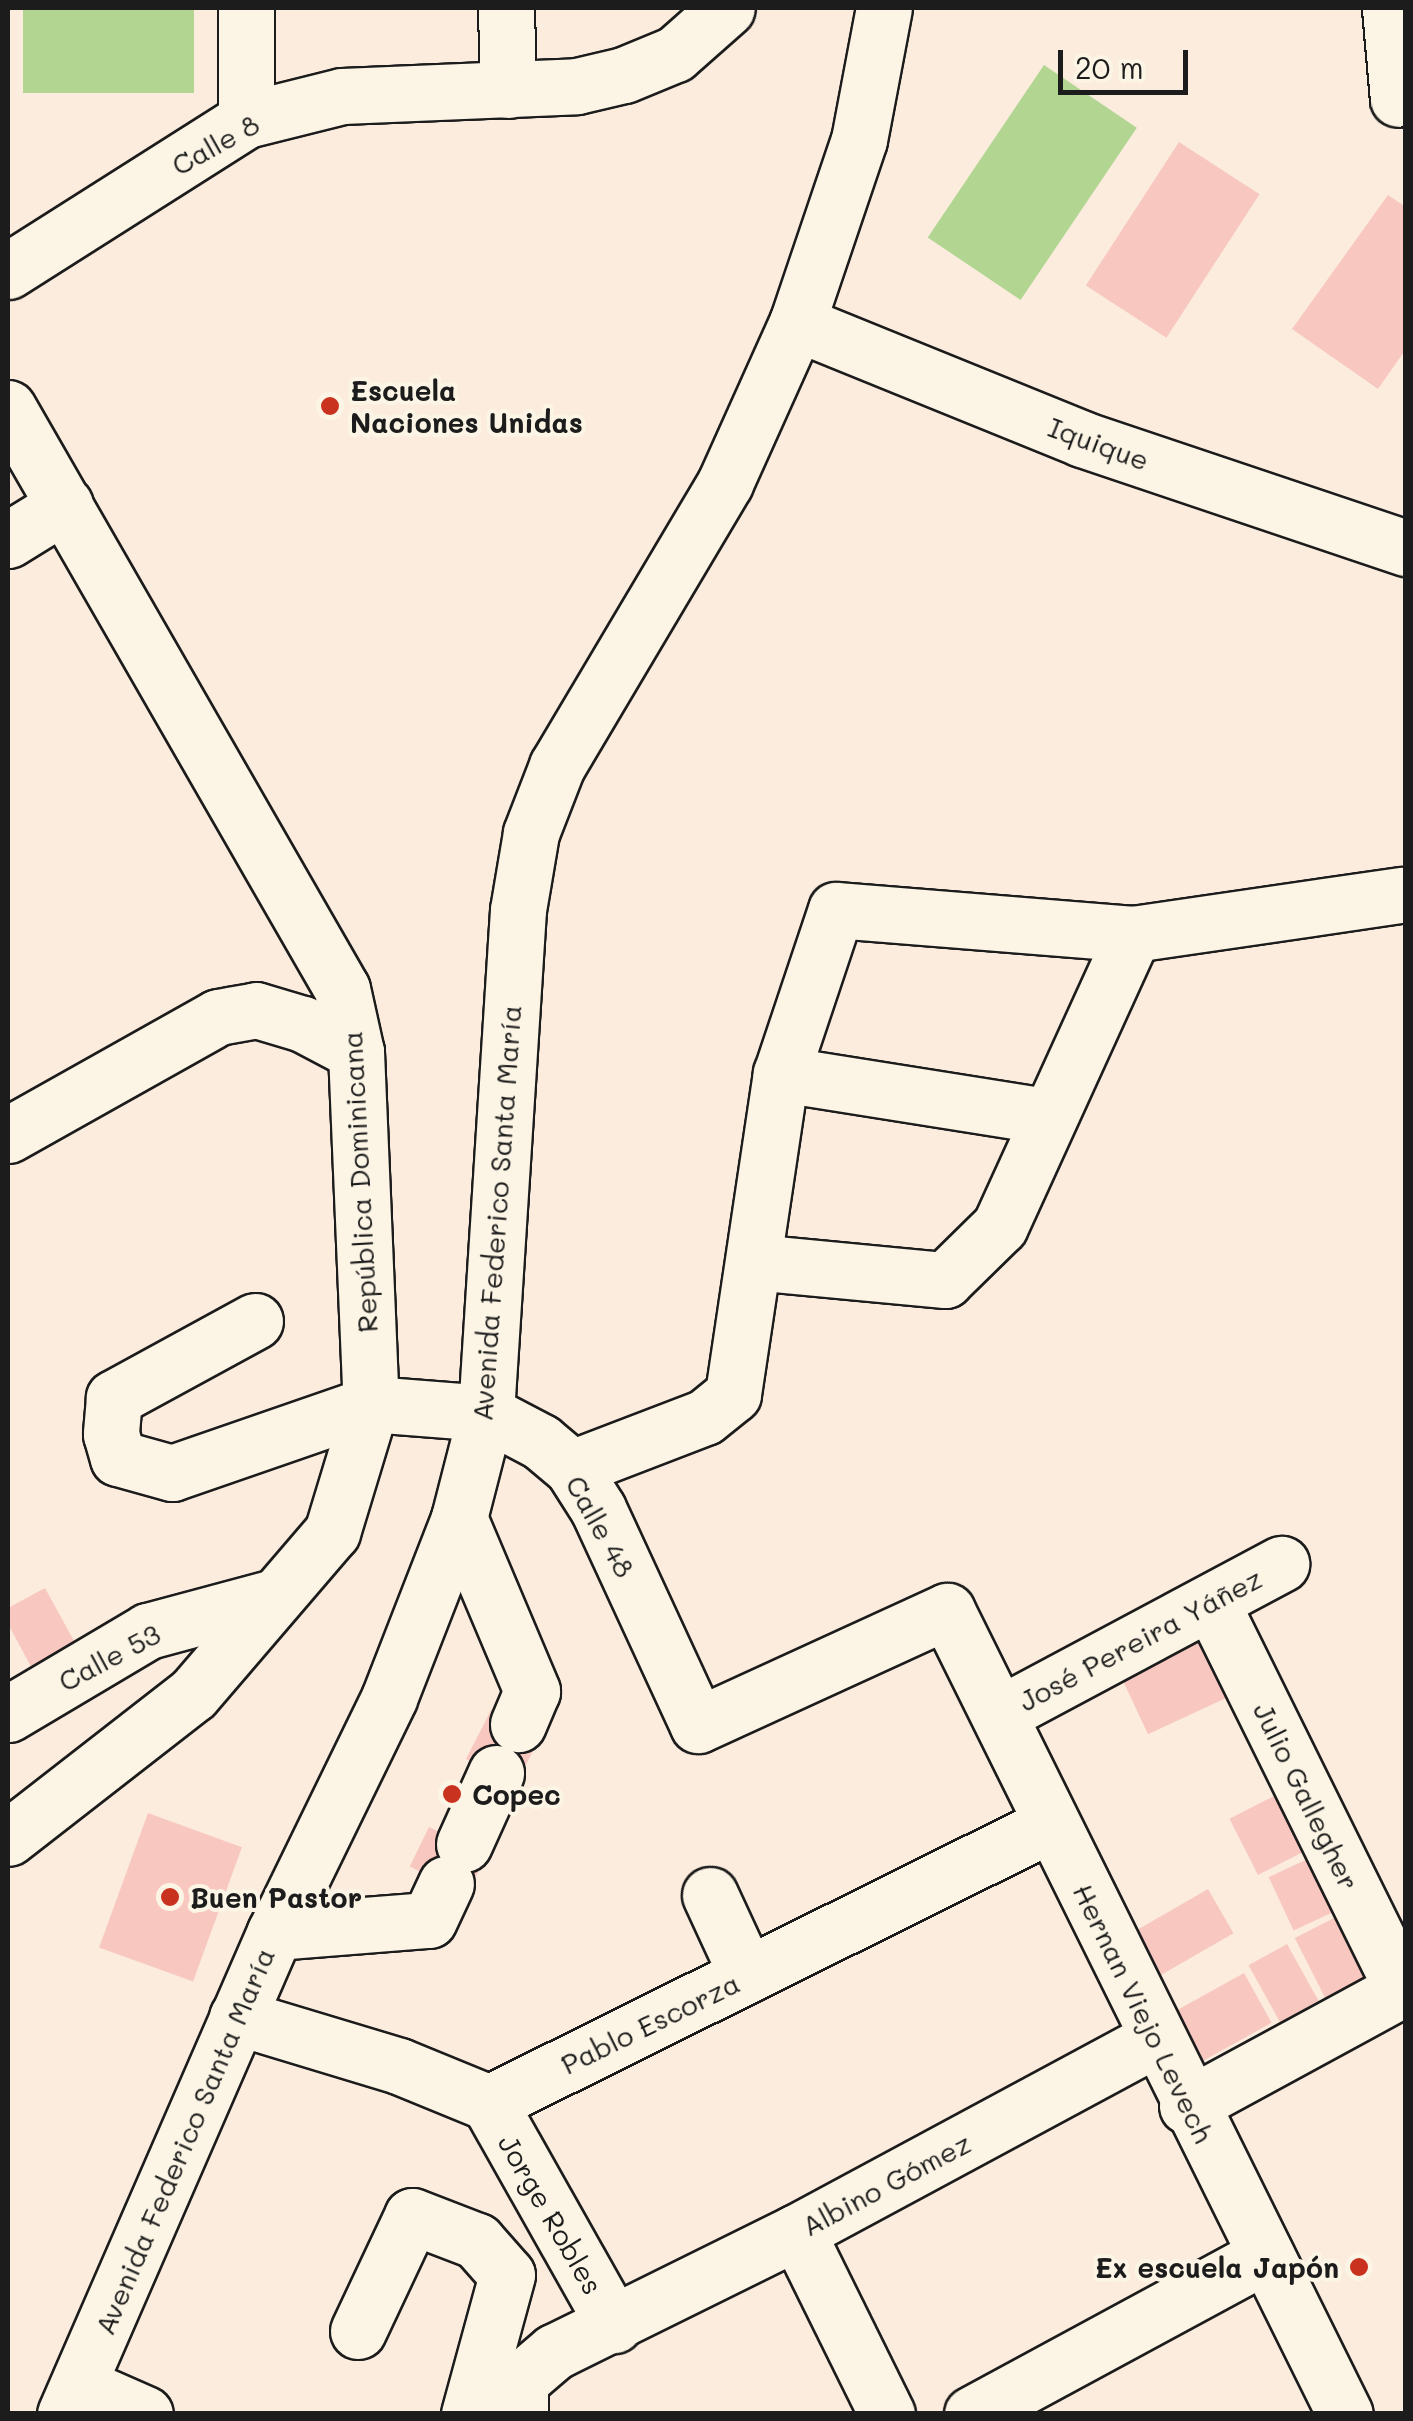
<!DOCTYPE html>
<html>
<head>
<meta charset="utf-8">
<style>
  body { margin:0 }
  #map { position:relative; width:1413px; height:2421px; overflow:hidden; background:#fbecde; font-family:Mali,sans-serif }
  div>[style] { position:absolute }
  .green>* { inset:0; background:#b2d692; transform-origin:0 0 }
  .building>* { inset:0; background:#f8c8c0; transform-origin:0 0 }
  .roads { filter:drop-shadow(2px 0 #1c1c1c) drop-shadow(-2px 0 #1c1c1c) drop-shadow(0 2px #1c1c1c) drop-shadow(0 -2px #1c1c1c) }
  .minor>* { height:55px; margin:-27.5px; padding:0 27.5px; transform-origin:27.5px; border-radius:27.5px; background:#fcf5e5 }
  .major>* { height:55px; margin:-27.5px; padding:0 27.5px; transform-origin:27.5px; border-radius:27.5px; background:#fcf5e5 }
  .dots>* { width:28px; height:28px; translate:-50% -50%; box-sizing:border-box; border:5px solid #fcf5e5; border-radius:50% }
  span { translate:-50% -50%; white-space:nowrap; text-align:center; line-height:1.15; -webkit-text-stroke:8px #fcf5e5; paint-order:stroke }
  .street-label { font-size:28px; color:#1c1c1c }
  .poi-label { font-size:28px; color:#1c1c1c; font-weight:700 }
  .left { translate:0 -50%; text-align:left }
  .right { translate:-100% -50%; text-align:right }
  .frame { position:absolute; inset:0; border:10px solid #1c1c1c; pointer-events:none }
  .scale { position:absolute; left:1058px; top:50px; width:130px; height:45px; box-sizing:border-box; border:5px solid #1c1c1c; border-top:0; padding-left:12px; font-size:30px; line-height:35px; white-space:nowrap; color:#1c1c1c; -webkit-text-stroke:8px #fcf5e5; paint-order:stroke }
</style>
</head>
<body>
<div id="map">
  <div class="green">
    <div style="left:23px;top:8px;width:171px;height:85px"></div>
    <div style="left:1044px;top:65px;width:112px;height:208px;rotate:34deg"></div>
  </div>
  <div class="building">
    <div style="left:1179px;top:142px;width:96px;height:171px;rotate:33deg"></div>
    <div style="clip-path:polygon(1388px 195px,1406px 207px,1406px 349px,1378px 389px,1292px 329px)"></div>
    <div style="clip-path:polygon(45px 1588px,79px 1650px,35px 1674px,8px 1624px,8px 1608px)"></div>
    <div style="left:1203px;top:1637px;width:65px;height:91px;rotate:65deg"></div>
    <div style="left:491px;top:1710px;width:56px;height:55px;rotate:27deg"></div>
    <div style="left:1282px;top:1792px;width:63px;height:59px;rotate:63deg"></div>
    <div style="left:148px;top:1813px;width:100px;height:143px;rotate:20deg"></div>
    <div style="left:429px;top:1827px;width:64px;height:44px;rotate:26deg"></div>
    <div style="left:1314px;top:1856px;width:59px;height:50px;rotate:65deg"></div>
    <div style="left:1208px;top:1889px;width:51px;height:94px;rotate:60deg"></div>
    <div style="left:1342px;top:1914px;width:68px;height:53px;rotate:63deg"></div>
    <div style="left:1287px;top:1944px;width:65px;height:44px;rotate:61deg"></div>
    <div style="left:1244px;top:1973px;width:57px;height:86px;rotate:61deg"></div>
  </div>
  <div class="roads">
    <div class="minor">
      <div style="left:506px;top:8px;width:82px;rotate:88.6deg"></div>
      <div style="left:1390px;top:8px;width:91px;rotate:85deg"></div>
      <div style="left:246px;top:120px;width:112px;rotate:-90deg"></div>
      <div style="left:8px;top:271px;width:282px;rotate:-32.4deg"></div>
      <div style="left:246px;top:120px;width:99px;rotate:-14deg"></div>
      <div style="left:342px;top:96px;width:235px;rotate:-2.4deg"></div>
      <div style="left:577px;top:86px;width:48px;rotate:-13.2deg"></div>
      <div style="left:624px;top:75px;width:55px;rotate:-22.4deg"></div>
      <div style="left:675px;top:54px;width:69px;rotate:-41.5deg"></div>
      <div style="left:797px;top:323px;width:308px;rotate:22.1deg"></div>
      <div style="left:1082px;top:439px;width:342px;rotate:18.6deg"></div>
      <div style="left:8px;top:408px;width:670px;rotate:60.11deg"></div>
      <div style="left:342px;top:989px;width:65px;rotate:77.5deg"></div>
      <div style="left:356px;top:1052px;width:352px;rotate:87.6deg"></div>
      <div style="left:371px;top:1404px;width:134px;rotate:106.9deg"></div>
      <div style="left:332px;top:1532px;width:213px;rotate:130.6deg"></div>
      <div style="left:193px;top:1694px;width:234px;rotate:142.1deg"></div>
      <div style="left:8px;top:540px;width:67px;rotate:-31.6deg"></div>
      <div style="left:781px;top:1074px;width:267px;rotate:9deg"></div>
      <div style="left:8px;top:1135px;width:241px;rotate:-29.3deg"></div>
      <div style="left:218px;top:1017px;width:39px;rotate:-10deg"></div>
      <div style="left:256px;top:1010px;width:49px;rotate:16.6deg"></div>
      <div style="left:303px;top:1024px;width:60px;rotate:27.8deg"></div>
      <div style="left:754px;top:1262px;width:192px;rotate:5.4deg"></div>
      <div style="left:945px;top:1280px;width:77px;rotate:-44.5deg"></div>
      <div style="left:1000px;top:1226px;width:321px;rotate:-65.5deg"></div>
      <div style="left:255px;top:1321px;width:161px;rotate:151.4deg"></div>
      <div style="left:114px;top:1398px;width:36px;rotate:95deg"></div>
      <div style="left:111px;top:1434px;width:25px;rotate:74deg"></div>
      <div style="left:118px;top:1458px;width:56px;rotate:15.5deg"></div>
      <div style="left:172px;top:1473px;width:211px;rotate:-19.1deg"></div>
      <div style="left:371px;top:1404px;width:115px;rotate:4.5deg"></div>
      <div style="left:486px;top:1413px;width:62px;rotate:27.8deg"></div>
      <div style="left:541px;top:1442px;width:40px;rotate:40deg"></div>
      <div style="left:572px;top:1468px;width:49px;rotate:57.6deg"></div>
      <div style="left:598px;top:1509px;width:238px;rotate:65.2deg"></div>
      <div style="left:698px;top:1725px;width:274px;rotate:-24.6deg"></div>
      <div style="left:947px;top:1611px;width:896px;rotate:63.64deg"></div>
      <div style="left:572px;top:1468px;width:142px;rotate:-21deg"></div>
      <div style="left:705px;top:1417px;width:36px;rotate:-39deg"></div>
      <div style="left:733px;top:1394px;width:324px;rotate:-81.5deg"></div>
      <div style="left:781px;top:1074px;width:173px;rotate:-71.5deg"></div>
      <div style="left:836px;top:910px;width:298px;rotate:4.6deg"></div>
      <div style="left:1133px;top:934px;width:271px;rotate:-8.3deg"></div>
      <div style="left:459px;top:1518px;width:188px;rotate:67.1deg"></div>
      <div style="left:532px;top:1691px;width:36px;rotate:113deg"></div>
      <div style="left:1211px;top:1602px;width:432px;rotate:63.7deg"></div>
      <div style="left:8px;top:1714px;width:163px;rotate:-30.7deg"></div>
      <div style="left:148px;top:1631px;width:131px;rotate:-15.1deg"></div>
      <div style="left:1000px;top:1714px;width:319px;rotate:-28.1deg"></div>
      <div style="left:464px;top:1844px;width:78px;rotate:-65.7deg"></div>
      <div style="left:710px;top:1895px;width:88px;rotate:65.2deg"></div>
      <div style="left:275px;top:1932px;width:154px;rotate:-4.5deg"></div>
      <div style="left:429px;top:1920px;width:40px;rotate:-65deg"></div>
      <div style="left:237px;top:2017px;width:169px;rotate:16.8deg"></div>
      <div style="left:399px;top:2066px;width:97px;rotate:22.3deg"></div>
      <div style="left:489px;top:2103px;width:627px;rotate:-26.4deg"></div>
      <div style="left:489px;top:2103px;width:255px;rotate:60.6deg"></div>
      <div style="left:1187px;top:2106px;width:249px;rotate:-28.5deg"></div>
      <div style="left:797px;top:2232px;width:203px;rotate:63.7deg"></div>
      <div style="left:358px;top:2331px;width:127px;rotate:-64.8deg"></div>
      <div style="left:412px;top:2216px;width:70px;rotate:21deg"></div>
      <div style="left:477px;top:2241px;width:45px;rotate:48.6deg"></div>
      <div style="left:507px;top:2275px;width:144px;rotate:105.3deg"></div>
      <div style="left:79px;top:2385px;width:72px;rotate:23.7deg"></div>
      <div style="left:520px;top:2414px;width:33px;rotate:-90deg"></div>
      <div style="left:520px;top:2381px;width:45px;rotate:-40.5deg"></div>
      <div style="left:554px;top:2352px;width:271px;rotate:-26.3deg"></div>
      <div style="left:797px;top:2232px;width:407px;rotate:-28.3deg"></div>
      <div style="left:972px;top:2414px;width:334px;rotate:-28.4deg"></div>
    </div>
    <div class="major">
      <div style="left:65px;top:2414px;width:526px;rotate:-66.46deg"></div>
      <div style="left:275px;top:1932px;width:260px;rotate:-64deg"></div>
      <div style="left:389px;top:1698px;width:193px;rotate:-68.7deg"></div>
      <div style="left:459px;top:1518px;width:108px;rotate:-75.6deg"></div>
      <div style="left:486px;top:1413px;width:504px;rotate:-86.36deg"></div>
      <div style="left:518px;top:910px;width:78px;rotate:-80.4deg"></div>
      <div style="left:531px;top:833px;width:72px;rotate:-68.8deg"></div>
      <div style="left:557px;top:766px;width:329px;rotate:-59.3deg"></div>
      <div style="left:725px;top:483px;width:175px;rotate:-65.8deg"></div>
      <div style="left:797px;top:323px;width:193px;rotate:-71.3deg"></div>
      <div style="left:859px;top:140px;width:134px;rotate:-79.3deg"></div>
    </div>
  </div>
  <div class="dots">
    <div style="left:330px;top:406px;background:#c8321e"></div>
    <div style="left:452px;top:1794px;background:#c8321e"></div>
    <div style="left:170px;top:1897px;background:#c8321e"></div>
    <div style="left:1359px;top:2267px;background:#c8321e"></div>
  </div>
  <div class="street-label">
    <span style="left:215px;top:144px;rotate:-29deg">Calle 8</span>
    <span style="left:1099px;top:443px;rotate:20deg">Iquique</span>
    <span style="left:359px;top:1182px;rotate:-93deg">República Dominicana</span>
    <span style="left:496px;top:1213px;rotate:-86deg">Avenida Federico Santa María</span>
    <span style="left:601px;top:1526px;rotate:61deg">Calle 48</span>
    <span style="left:1140px;top:1639px;rotate:-28deg">José Pereira Yáñez</span>
    <span style="left:109px;top:1657px;rotate:-28deg">Calle 53</span>
    <span style="left:1307px;top:1796px;rotate:64deg">Julio Gallegher</span>
    <span style="left:1144px;top:2013px;rotate:64deg">Hernan Viejo Levech</span>
    <span style="left:650px;top:2023px;rotate:-26deg">Pablo Escorza</span>
    <span style="left:184px;top:2141px;rotate:-67deg">Avenida Federico Santa María</span>
    <span style="left:886px;top:2184px;rotate:-28deg">Albino Gómez</span>
    <span style="left:551px;top:2214px;rotate:60deg">Jorge Robles</span>
  </div>
  <div class="poi-label">
    <span class="left" style="left:350px;top:406px">Escuela<br>Naciones Unidas</span>
    <span class="left" style="left:472px;top:1794px">Copec</span>
    <span class="left" style="left:190px;top:1897px">Buen Pastor</span>
    <span class="right" style="left:1339px;top:2267px">Ex escuela Japón</span>
  </div>
  <div class="frame"></div>
  <div class="scale">20 m</div>
</div>
</body>
</html>
